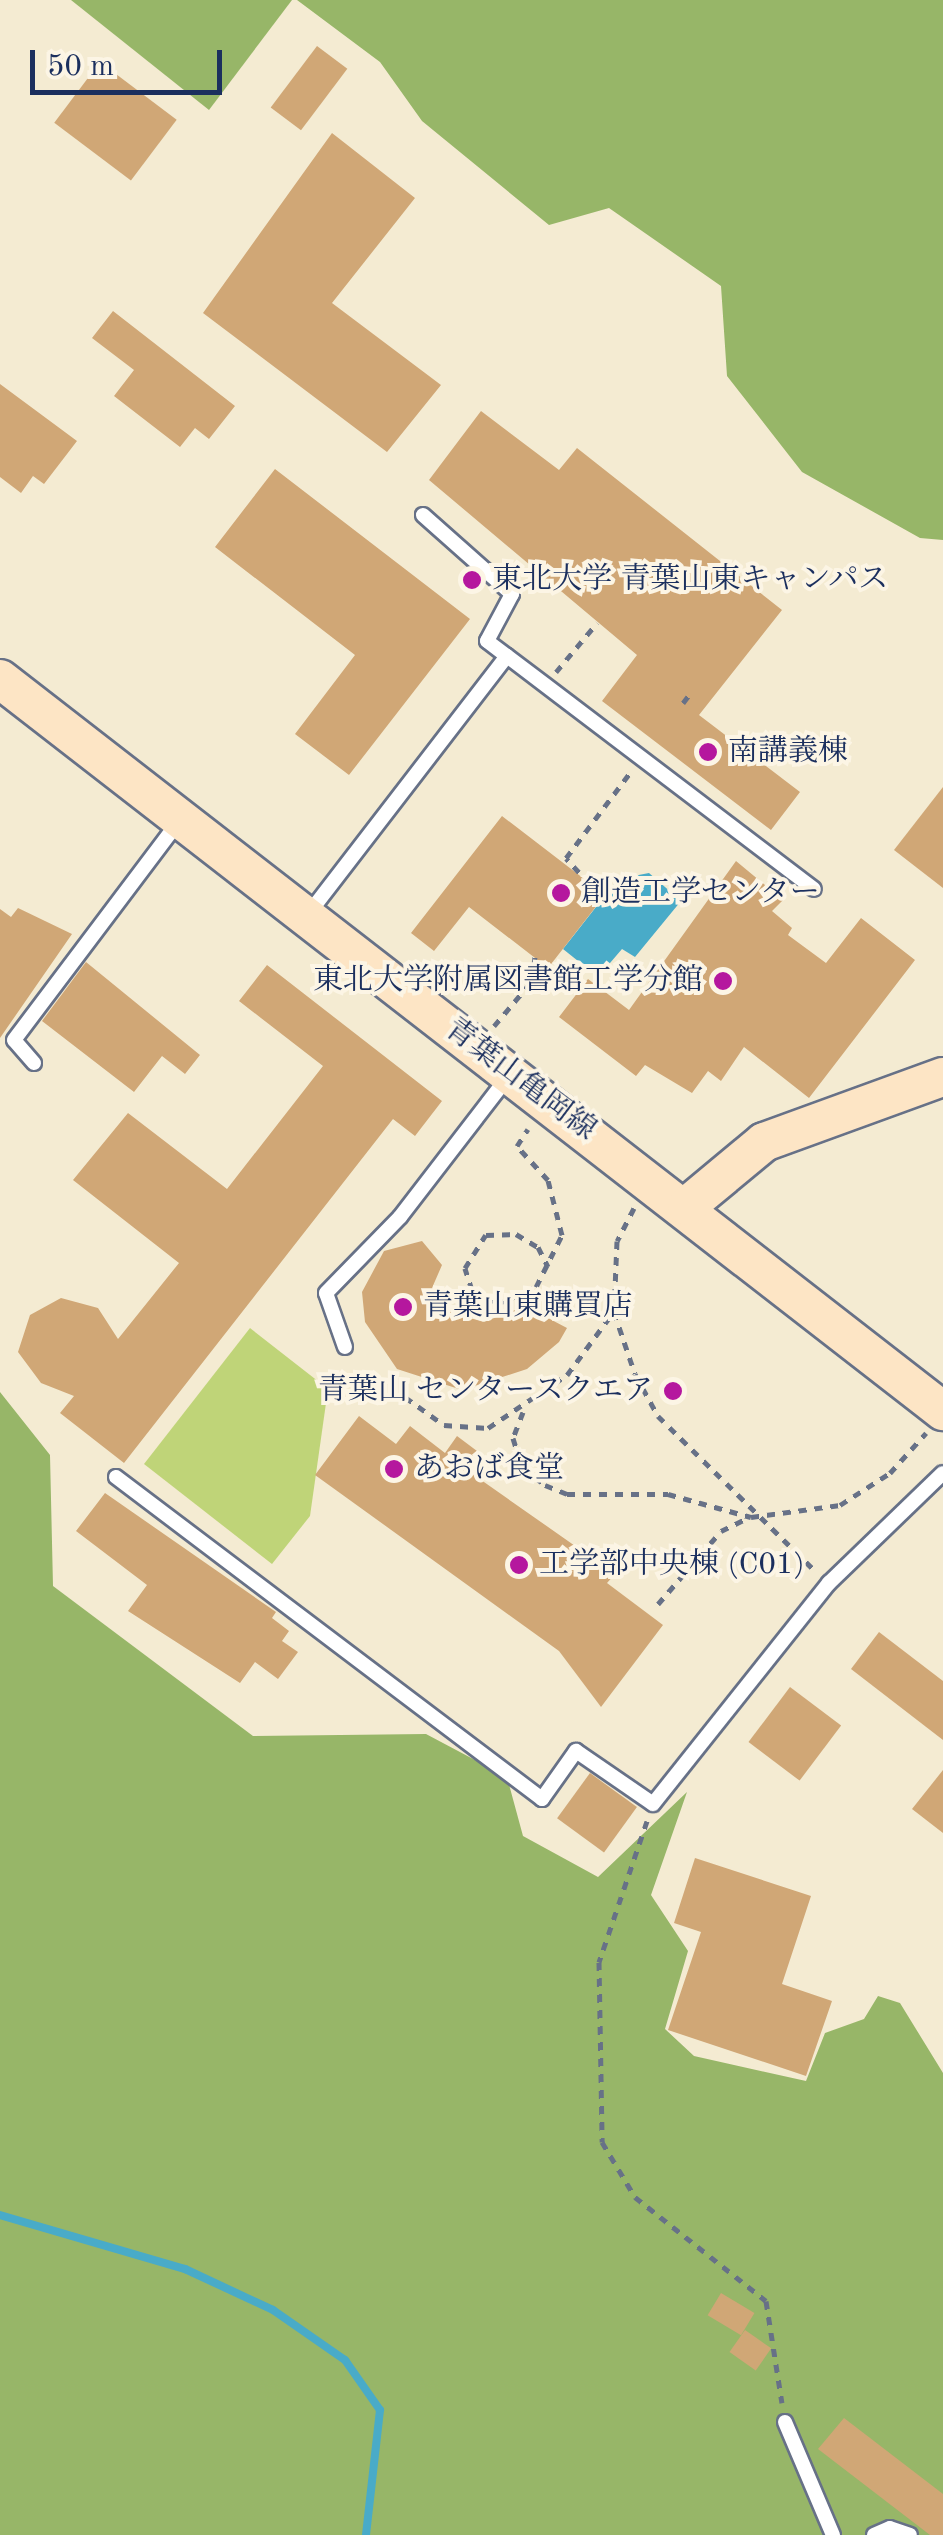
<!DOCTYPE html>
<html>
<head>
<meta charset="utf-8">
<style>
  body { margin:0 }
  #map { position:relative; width:943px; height:2535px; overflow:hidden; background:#f4ebd2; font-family:"Old Standard TT","Noto Serif JP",serif }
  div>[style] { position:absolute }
  .green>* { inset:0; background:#bfd478 }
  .forest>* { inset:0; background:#97b668 }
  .water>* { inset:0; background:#49abc8 }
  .stream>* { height:8px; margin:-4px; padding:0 4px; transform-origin:4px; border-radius:4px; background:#49abc8 }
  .building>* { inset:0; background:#d0a776; transform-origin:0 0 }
  .path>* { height:5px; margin-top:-2.5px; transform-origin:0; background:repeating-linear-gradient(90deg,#677187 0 8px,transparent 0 16px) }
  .roads { filter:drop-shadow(2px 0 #677187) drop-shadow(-2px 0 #677187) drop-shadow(0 2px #677187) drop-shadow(0 -2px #677187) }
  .lane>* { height:14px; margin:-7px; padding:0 7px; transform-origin:7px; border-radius:7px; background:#fff }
  .secondary>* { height:38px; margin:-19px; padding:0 19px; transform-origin:19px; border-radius:19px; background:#fde5c5 }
  .dots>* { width:28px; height:28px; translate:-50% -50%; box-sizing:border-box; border:5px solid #fcf5e5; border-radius:50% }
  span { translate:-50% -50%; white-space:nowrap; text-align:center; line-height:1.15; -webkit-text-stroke:8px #fcf5e5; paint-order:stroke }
  .poi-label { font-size:30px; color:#1b2f5e }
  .left { translate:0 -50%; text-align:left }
  .right { translate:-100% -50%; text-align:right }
  .street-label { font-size:30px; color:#1b2f5e }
  .scale { position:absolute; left:30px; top:50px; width:192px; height:45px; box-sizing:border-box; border:5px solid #1b2f5e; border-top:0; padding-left:12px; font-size:30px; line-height:35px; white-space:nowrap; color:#1b2f5e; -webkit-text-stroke:8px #fcf5e5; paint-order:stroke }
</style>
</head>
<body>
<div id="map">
  <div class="green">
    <div style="clip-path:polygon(250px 1328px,328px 1389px,310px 1516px,272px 1564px,144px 1464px)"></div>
  </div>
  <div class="forest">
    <div style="clip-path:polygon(71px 0,292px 0,209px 110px)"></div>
    <div style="clip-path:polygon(297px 0,943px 0,943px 540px,920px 538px,802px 472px,727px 376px,721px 286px,609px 208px,549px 225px,422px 121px,380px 62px)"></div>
    <div style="clip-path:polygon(0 1392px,50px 1455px,53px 1586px,253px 1736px,426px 1734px,507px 1777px,523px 1836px,598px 1877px,687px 1792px,651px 1895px,688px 1951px,665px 2029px,694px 2056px,806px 2081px,825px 2033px,864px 2019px,878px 1996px,900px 2003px,943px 2073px,943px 2535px,0 2535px)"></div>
  </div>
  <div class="water">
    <div style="clip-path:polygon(649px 873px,681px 901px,635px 957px,622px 949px,598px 977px,563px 949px,618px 879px)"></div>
  </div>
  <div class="stream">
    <div style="left:0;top:2215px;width:193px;rotate:16.3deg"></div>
    <div style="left:185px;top:2269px;width:97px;rotate:25deg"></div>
    <div style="left:273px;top:2310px;width:88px;rotate:34.8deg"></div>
    <div style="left:345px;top:2360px;width:61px;rotate:55deg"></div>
    <div style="left:380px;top:2410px;width:126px;rotate:96.4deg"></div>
  </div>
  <div class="building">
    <div style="left:317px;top:46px;width:38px;height:77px;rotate:37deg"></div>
    <div style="left:100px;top:62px;width:96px;height:76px;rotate:37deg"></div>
    <div style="clip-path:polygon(332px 133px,415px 198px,332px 303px,441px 385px,387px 452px,203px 313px)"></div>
    <div style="clip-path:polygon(113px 311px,235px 406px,209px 439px,195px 428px,180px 447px,114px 396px,134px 370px,92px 338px)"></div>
    <div style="clip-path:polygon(0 384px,77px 441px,44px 484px,33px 476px,21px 493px,0 477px)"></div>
    <div style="clip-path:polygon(481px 411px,559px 470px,577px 448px,782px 610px,699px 715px,800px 792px,771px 830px,602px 701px,637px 655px,429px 480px)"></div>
    <div style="clip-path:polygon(275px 469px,470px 619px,349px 775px,295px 734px,355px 655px,215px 547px)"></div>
    <div style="clip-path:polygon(943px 787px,943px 888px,894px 850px)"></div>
    <div style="clip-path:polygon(502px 816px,605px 895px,548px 968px,469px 907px,434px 951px,411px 933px)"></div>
    <div style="clip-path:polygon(736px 861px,783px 900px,772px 911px,792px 928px,788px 935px,826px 963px,861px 918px,915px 960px,809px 1098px,744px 1047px,721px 1081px,708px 1071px,692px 1093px,645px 1065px,636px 1076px,559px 1017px,588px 979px,629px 1010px)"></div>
    <div style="clip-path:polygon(18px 908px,72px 934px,0 1038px,0 909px,11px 917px)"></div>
    <div style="clip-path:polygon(86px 962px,200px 1055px,185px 1074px,162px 1056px,134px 1092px,42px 1021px)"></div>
    <div style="clip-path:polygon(267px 965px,442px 1101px,415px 1136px,393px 1119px,124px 1463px,60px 1413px,74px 1396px,41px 1383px,18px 1352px,30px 1315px,61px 1298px,98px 1308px,118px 1339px,179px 1263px,73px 1180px,128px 1113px,227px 1189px,323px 1066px,239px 1001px)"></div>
    <div style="clip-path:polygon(422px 1241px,442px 1265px,432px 1288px,442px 1310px,484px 1322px,525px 1306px,567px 1328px,559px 1342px,527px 1369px,462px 1390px,397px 1369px,365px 1322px,362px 1292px,384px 1251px)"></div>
    <div style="clip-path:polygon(359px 1416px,396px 1444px,410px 1426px,445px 1453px,457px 1436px,477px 1451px,464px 1468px,615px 1574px,607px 1583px,663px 1625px,601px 1707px,559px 1651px,315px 1475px)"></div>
    <div style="clip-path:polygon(105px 1493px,276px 1612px,272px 1618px,289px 1631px,282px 1641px,298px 1652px,278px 1679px,255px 1662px,240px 1683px,128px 1611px,147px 1585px,76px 1531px)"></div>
    <div style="clip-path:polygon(879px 1632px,943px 1681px,943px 1740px,851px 1669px)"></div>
    <div style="left:790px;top:1687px;width:64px;height:69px;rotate:37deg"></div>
    <div style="clip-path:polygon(943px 1770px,943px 1833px,912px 1809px)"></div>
    <div style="left:590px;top:1773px;width:58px;height:56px;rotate:36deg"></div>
    <div style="clip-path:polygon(695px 1858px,811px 1896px,782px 1984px,832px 2001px,806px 2076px,668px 2030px,701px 1932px,674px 1923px)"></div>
    <div style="left:721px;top:2293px;width:39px;height:26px;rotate:31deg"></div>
    <div style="left:745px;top:2330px;width:32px;height:27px;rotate:35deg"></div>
    <div style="clip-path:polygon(844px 2418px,943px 2494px,943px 2535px,930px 2535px,818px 2449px)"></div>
  </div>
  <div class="path">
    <div style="left:556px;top:672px;width:64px;rotate:-50.1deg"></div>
    <div style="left:683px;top:703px;width:10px;rotate:-53deg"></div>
    <div style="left:590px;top:884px;width:35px;rotate:-133deg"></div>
    <div style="left:566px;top:858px;width:105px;rotate:-53.1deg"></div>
    <div style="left:494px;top:1026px;width:59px;rotate:-49.8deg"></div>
    <div style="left:532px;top:981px;width:24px;rotate:-83deg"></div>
    <div style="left:634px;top:1208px;width:37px;rotate:117deg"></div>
    <div style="left:617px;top:1241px;width:71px;rotate:92.4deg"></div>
    <div style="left:614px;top:1312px;width:65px;rotate:71.3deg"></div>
    <div style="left:635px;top:1374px;width:48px;rotate:61.3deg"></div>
    <div style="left:658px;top:1416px;width:222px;rotate:44.6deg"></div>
    <div style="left:498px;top:1303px;width:29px;rotate:-153deg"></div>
    <div style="left:472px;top:1290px;width:23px;rotate:-108deg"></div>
    <div style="left:465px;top:1268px;width:39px;rotate:-58deg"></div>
    <div style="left:486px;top:1235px;width:30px;rotate:-2deg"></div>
    <div style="left:516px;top:1234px;width:26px;rotate:31deg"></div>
    <div style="left:538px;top:1247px;width:22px;rotate:63deg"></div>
    <div style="left:467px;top:1317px;width:75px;rotate:-23.5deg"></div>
    <div style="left:536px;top:1287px;width:58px;rotate:-63.4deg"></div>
    <div style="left:562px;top:1235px;width:57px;rotate:-104.3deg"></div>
    <div style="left:548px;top:1180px;width:46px;rotate:-132.4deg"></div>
    <div style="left:517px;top:1146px;width:20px;rotate:-57deg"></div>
    <div style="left:405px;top:1397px;width:48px;rotate:35.7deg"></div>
    <div style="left:444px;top:1425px;width:44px;rotate:3.9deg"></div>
    <div style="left:488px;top:1428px;width:95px;rotate:-33.9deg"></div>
    <div style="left:567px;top:1375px;width:76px;rotate:-53.6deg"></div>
    <div style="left:523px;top:1412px;width:28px;rotate:111deg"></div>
    <div style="left:513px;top:1438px;width:31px;rotate:73deg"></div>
    <div style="left:522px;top:1468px;width:29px;rotate:36deg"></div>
    <div style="left:545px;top:1485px;width:24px;rotate:22deg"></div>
    <div style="left:567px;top:1494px;width:101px"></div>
    <div style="left:668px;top:1494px;width:86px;rotate:15.5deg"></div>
    <div style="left:751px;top:1517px;width:90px;rotate:-7.7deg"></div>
    <div style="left:840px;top:1505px;width:59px;rotate:-32.6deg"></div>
    <div style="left:890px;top:1473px;width:54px;rotate:-48deg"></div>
    <div style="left:658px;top:1604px;width:96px;rotate:-49.2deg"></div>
    <div style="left:721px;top:1531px;width:30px;rotate:-26deg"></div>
    <div style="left:647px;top:1821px;width:149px;rotate:108.8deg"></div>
    <div style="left:599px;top:1962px;width:180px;rotate:89deg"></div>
    <div style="left:602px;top:2142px;width:64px;rotate:59deg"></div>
    <div style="left:635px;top:2197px;width:167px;rotate:38.4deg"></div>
    <div style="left:766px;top:2301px;width:103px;rotate:81.1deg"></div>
  </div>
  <div class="roads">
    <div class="lane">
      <div style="left:423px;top:515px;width:119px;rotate:41.6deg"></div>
      <div style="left:512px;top:594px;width:53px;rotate:118deg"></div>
      <div style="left:487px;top:641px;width:25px;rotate:37deg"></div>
      <div style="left:306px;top:917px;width:329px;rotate:-52.4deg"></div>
      <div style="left:507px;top:656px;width:385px;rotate:37.2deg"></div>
      <div style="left:34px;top:1063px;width:30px;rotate:-131deg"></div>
      <div style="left:14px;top:1040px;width:273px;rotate:-53deg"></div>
      <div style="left:345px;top:1347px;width:57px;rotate:-109.4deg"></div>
      <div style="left:326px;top:1293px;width:106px;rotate:-45.8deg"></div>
      <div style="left:400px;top:1217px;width:180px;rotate:-52.4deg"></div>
      <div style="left:116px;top:1477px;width:534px;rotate:37.08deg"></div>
      <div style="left:542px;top:1799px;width:59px;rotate:-54.7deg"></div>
      <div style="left:576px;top:1751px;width:93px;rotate:34.5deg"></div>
      <div style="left:653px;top:1804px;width:283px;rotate:-51.5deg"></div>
      <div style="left:829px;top:1583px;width:158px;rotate:-44deg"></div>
      <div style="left:785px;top:2422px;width:123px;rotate:67deg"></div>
      <div style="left:874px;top:2535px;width:17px;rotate:-24deg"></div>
      <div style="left:890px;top:2528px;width:21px;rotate:19deg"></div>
    </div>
    <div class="secondary">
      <div style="left:0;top:679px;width:1194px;rotate:37.82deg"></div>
      <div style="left:687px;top:1206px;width:100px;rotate:-39.7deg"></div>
      <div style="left:764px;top:1142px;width:190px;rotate:-20deg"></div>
    </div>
  </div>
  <div class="dots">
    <div style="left:472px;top:580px;background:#b5179e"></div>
    <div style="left:708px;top:752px;background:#b5179e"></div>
    <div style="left:561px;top:893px;background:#b5179e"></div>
    <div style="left:723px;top:981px;background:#b5179e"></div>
    <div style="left:403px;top:1307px;background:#b5179e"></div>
    <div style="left:673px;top:1391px;background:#b5179e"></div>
    <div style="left:394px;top:1469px;background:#b5179e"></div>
    <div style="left:519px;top:1565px;background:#b5179e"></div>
  </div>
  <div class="poi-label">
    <span class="left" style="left:492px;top:580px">東北大学 青葉山東キャンパス</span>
    <span class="left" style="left:728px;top:752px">南講義棟</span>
    <span class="left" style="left:581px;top:893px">創造工学センター</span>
    <span class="right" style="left:703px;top:981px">東北大学附属図書館工学分館</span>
    <span class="left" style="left:423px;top:1307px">青葉山東購買店</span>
    <span class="right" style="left:653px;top:1391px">青葉山 センタースクエア</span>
    <span class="left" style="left:414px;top:1469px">あおば食堂</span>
    <span class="left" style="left:539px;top:1565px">工学部中央棟 (C01)</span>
  </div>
  <div class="street-label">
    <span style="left:520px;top:1080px;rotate:37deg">青葉山亀岡線</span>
  </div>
  <div class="scale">50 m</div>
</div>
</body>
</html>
